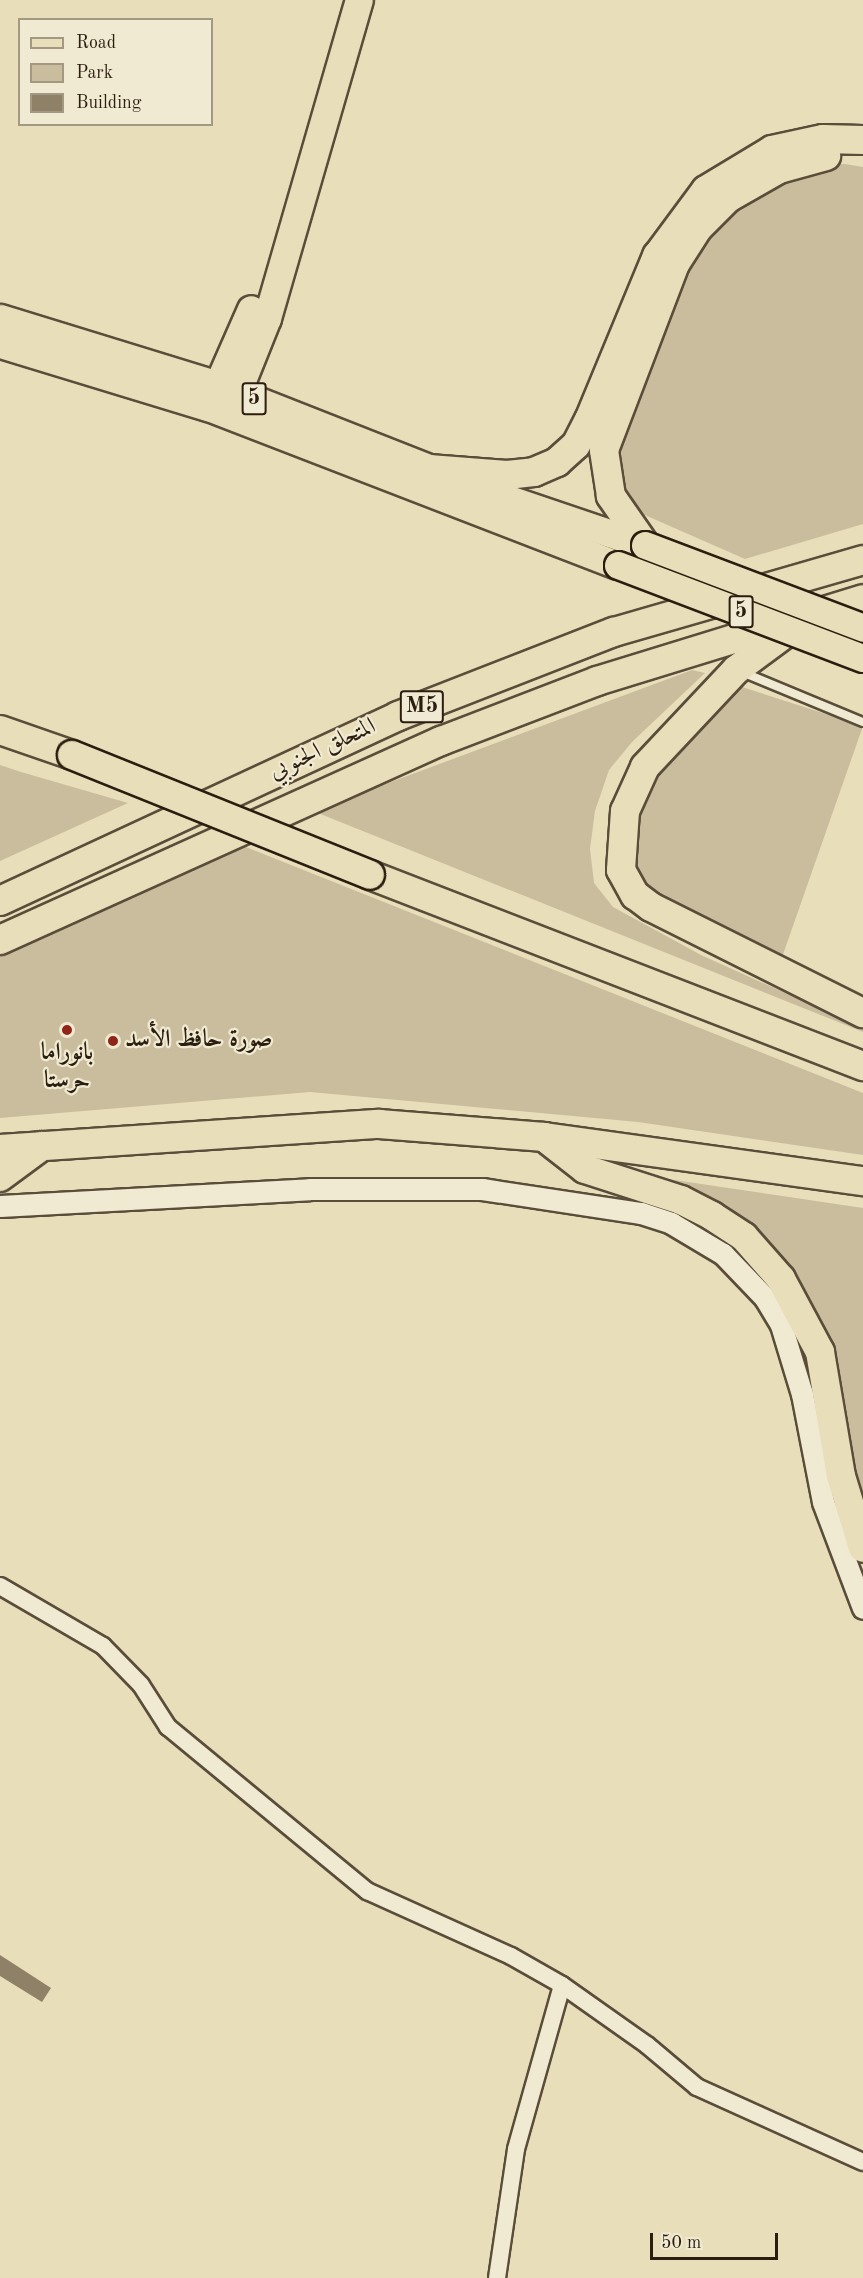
<!DOCTYPE html>
<html>
<head>
<meta charset="utf-8">
<style>
  body { margin:0 }
  #map { position:relative; width:863px; height:2278px; overflow:hidden; background:#e9deba; font-family:"Old Standard TT",Amiri,serif }
  div>[style] { position:absolute }
  .green>* { inset:0; background:#c9bd9d }
  .building>* { inset:0; background:#8e8168 }
  .roads { filter:drop-shadow(2px 0 #5a4d3a) drop-shadow(-2px 0 #5a4d3a) drop-shadow(0 2px #5a4d3a) drop-shadow(0 -2px #5a4d3a) }
  .service>* { height:8px; margin:-4px; padding:0 4px; transform-origin:4px; border-radius:4px; background:#f1ead2 }
  .minor>* { height:16px; margin:-8px; padding:0 8px; transform-origin:8px; border-radius:8px; background:#f1ead2 }
  .tertiary>* { height:21px; margin:-10.5px; padding:0 10.5px; transform-origin:10.5px; border-radius:10.5px; background:#f1ead2 }
  .primary>* { height:27px; margin:-13.5px; padding:0 13.5px; transform-origin:13.5px; border-radius:13.5px; background:#e9deba }
  .trunk>* { height:28px; margin:-14px; padding:0 14px; transform-origin:14px; border-radius:14px; background:#e9deba }
  .bridges { filter:drop-shadow(2px 0 #2b1d0f) drop-shadow(-2px 0 #2b1d0f) drop-shadow(0 2px #2b1d0f) drop-shadow(0 -2px #2b1d0f) }
  .primary-bridge>* { height:27px; margin:-13.5px; padding:0 13.5px; transform-origin:13.5px; border-radius:13.5px; background:#e9deba }
  .trunk-bridge>* { height:28px; margin:-14px; padding:0 14px; transform-origin:14px; border-radius:14px; background:#e9deba }
  .dots>* { width:16px; height:16px; translate:-50% -50%; box-sizing:border-box; border:3px solid #f1ead2; border-radius:50% }
  span { translate:-50% -50%; white-space:nowrap; text-align:center; line-height:1.15; -webkit-text-stroke:4.5px #f1ead2; paint-order:stroke }
  .shield-label span { padding:2px 4px; background:#f1ead2; border:2px solid; border-radius:4px; -webkit-text-stroke-width:0 }
  .shield-label { font-size:22px; color:#2b1d0f; font-weight:700 }
  .street-label { font-size:24px; color:#2b1d0f }
  .poi-label { font-size:24px; color:#2b1d0f; font-weight:700 }
  .left { translate:0 -50%; text-align:left }
  .legend { position:absolute; left:18px; top:18px; width:195px; height:108px; box-sizing:border-box; background:#f1ead2; border:2px solid #a29884; margin:0; padding:8px 10px; list-style:none; font-size:18px; color:#2b1d0f }
  .legend li { display:flex; align-items:center; gap:12px; height:30px }
  .legend b { width:30px; border:2px solid #a29884 }
  .scale { position:absolute; left:650px; top:2233px; width:128px; height:27px; box-sizing:border-box; border:3px solid #2b1d0f; border-top:0; padding-left:8px; font-size:18px; line-height:21px; white-space:nowrap; color:#2b1d0f; -webkit-text-stroke:4px #f1ead2; paint-order:stroke }
</style>
</head>
<body>
<div id="map">
  <div class="green">
    <div style="clip-path:polygon(845px 164px,863px 167px,863px 524px,745px 559px,622px 505px,608px 425px,682px 238px,804px 165px)"></div>
    <div style="clip-path:polygon(692px 670px,705px 673px,632px 742px,609px 770px,595px 811px,590px 849px,594px 883px,613px 907px,701px 955px,863px 1028px,863px 1032px,313px 811px)"></div>
    <div style="clip-path:polygon(736px 685px,863px 726px,780px 963px,638px 889px,626px 810px)"></div>
    <div style="clip-path:polygon(0 765px,21px 772px,128px 803px,0 861px)"></div>
    <div style="clip-path:polygon(241px 845px,863px 1093px,863px 1155px,638px 1122px,310px 1092px,0 1118px,0 955px)"></div>
    <div style="clip-path:polygon(654px 1177px,863px 1208px,863px 1546px,795px 1289px)"></div>
  </div>
  <div class="building">
    <div style="clip-path:polygon(0 1955px,51px 1988px,42px 2002px,0 1976px)"></div>
  </div>
  <div class="roads">
    <div class="service">
      <div style="left:742px;top:672px;width:131px;rotate:22.5deg"></div>
    </div>
    <div class="minor">
      <div style="left:0;top:1586px;width:119px;rotate:30.2deg"></div>
      <div style="left:103px;top:1646px;width:54px;rotate:45.7deg"></div>
      <div style="left:141px;top:1685px;width:50px;rotate:57.3deg"></div>
      <div style="left:168px;top:1727px;width:258px;rotate:39.5deg"></div>
      <div style="left:367px;top:1891px;width:158px;rotate:24.3deg"></div>
      <div style="left:511px;top:1956px;width:59px;rotate:29.6deg"></div>
      <div style="left:562px;top:1985px;width:104px;rotate:35.2deg"></div>
      <div style="left:647px;top:2045px;width:65px;rotate:40deg"></div>
      <div style="left:697px;top:2087px;width:182px;rotate:24.3deg"></div>
      <div style="left:497px;top:2278px;width:130px;rotate:-81.6deg"></div>
      <div style="left:516px;top:2149px;width:170px;rotate:-74.3deg"></div>
    </div>
    <div class="tertiary">
      <div style="left:0;top:1206px;width:310px;rotate:-3.1deg"></div>
      <div style="left:310px;top:1189px;width:172px"></div>
      <div style="left:482px;top:1189px;width:161px;rotate:8.6deg"></div>
      <div style="left:641px;top:1213px;width:32px;rotate:18deg"></div>
      <div style="left:671px;top:1223px;width:61px;rotate:30.8deg"></div>
      <div style="left:723px;top:1254px;width:61px;rotate:46.3deg"></div>
      <div style="left:765px;top:1298px;width:31px;rotate:59deg"></div>
      <div style="left:781px;top:1325px;width:72px;rotate:73.1deg"></div>
      <div style="left:802px;top:1394px;width:110px;rotate:79deg"></div>
      <div style="left:823px;top:1502px;width:113px;rotate:69.3deg"></div>
    </div>
    <div class="primary">
      <div style="left:0;top:318px;width:228px;rotate:17.1deg"></div>
      <div style="left:218px;top:385px;width:306px;rotate:21.5deg"></div>
      <div style="left:503px;top:497px;width:150px;rotate:18.7deg"></div>
      <div style="left:0;top:344px;width:217px;rotate:16.9deg"></div>
      <div style="left:208px;top:407px;width:439px;rotate:21.1deg"></div>
      <div style="left:211px;top:400px;width:99px;rotate:-66.3deg"></div>
      <div style="left:231px;top:408px;width:97px;rotate:-68.2deg"></div>
      <div style="left:267px;top:318px;width:331px;rotate:-73.9deg"></div>
    </div>
    <div class="trunk">
      <div style="left:429px;top:469px;width:78px;rotate:4.4deg"></div>
      <div style="left:507px;top:475px;width:27px;rotate:-6deg"></div>
      <div style="left:534px;top:472px;width:25px;rotate:-23deg"></div>
      <div style="left:557px;top:462px;width:25px;rotate:-42deg"></div>
      <div style="left:576px;top:445px;width:28px;rotate:-63deg"></div>
      <div style="left:589px;top:420px;width:178px;rotate:-67.5deg"></div>
      <div style="left:657px;top:256px;width:82px;rotate:-53.4deg"></div>
      <div style="left:706px;top:190px;width:77px;rotate:-31.2deg"></div>
      <div style="left:772px;top:150px;width:52px;rotate:-12.2deg"></div>
      <div style="left:823px;top:139px;width:40px;rotate:1.4deg"></div>
      <div style="left:645px;top:545px;width:60px;rotate:-124.8deg"></div>
      <div style="left:611px;top:496px;width:47px;rotate:-98.7deg"></div>
      <div style="left:604px;top:450px;width:199px;rotate:-69.1deg"></div>
      <div style="left:675px;top:264px;width:43px;rotate:-57.4deg"></div>
      <div style="left:698px;top:228px;width:42px;rotate:-45deg"></div>
      <div style="left:728px;top:198px;width:59px;rotate:-29.6deg"></div>
      <div style="left:779px;top:169px;width:49px;rotate:-15.5deg"></div>
      <div style="left:790px;top:630px;width:67px;rotate:143.5deg"></div>
      <div style="left:736px;top:670px;width:133px;rotate:133.2deg"></div>
      <div style="left:645px;top:767px;width:48px;rotate:114.4deg"></div>
      <div style="left:625px;top:811px;width:59px;rotate:93.9deg"></div>
      <div style="left:621px;top:870px;width:29px;rotate:61deg"></div>
      <div style="left:635px;top:895px;width:20px;rotate:37deg"></div>
      <div style="left:651px;top:907px;width:237px;rotate:26.6deg"></div>
      <div style="left:0;top:730px;width:76px;rotate:19.1deg"></div>
      <div style="left:370px;top:875px;width:529px;rotate:21.18deg"></div>
      <div style="left:0;top:901px;width:439px;rotate:-24.9deg"></div>
      <div style="left:398px;top:716px;width:232px;rotate:-21.3deg"></div>
      <div style="left:614px;top:632px;width:259px;rotate:-16.1deg"></div>
      <div style="left:0;top:940px;width:484px;rotate:-24.3deg"></div>
      <div style="left:441px;top:741px;width:167px;rotate:-21deg"></div>
      <div style="left:597px;top:681px;width:278px;rotate:-17.1deg"></div>
      <div style="left:544px;top:1137px;width:52px;rotate:38deg"></div>
      <div style="left:585px;top:1169px;width:101px;rotate:17.9deg"></div>
      <div style="left:681px;top:1200px;width:35px;rotate:27deg"></div>
      <div style="left:712px;top:1216px;width:38px;rotate:33deg"></div>
      <div style="left:744px;top:1237px;width:56px;rotate:48.6deg"></div>
      <div style="left:781px;top:1279px;width:83px;rotate:61.9deg"></div>
      <div style="left:820px;top:1352px;width:126px;rotate:80.4deg"></div>
      <div style="left:841px;top:1476px;width:75px;rotate:73deg"></div>
      <div style="left:0;top:1149px;width:380px;rotate:-3.8deg"></div>
      <div style="left:379px;top:1124px;width:166px;rotate:4.5deg"></div>
      <div style="left:544px;top:1137px;width:322px;rotate:7.9deg"></div>
      <div style="left:0;top:1177px;width:52px;rotate:-36.4deg"></div>
    </div>
  </div>
  <div class="bridges">
    <div class="primary-bridge">
      <div style="left:645px;top:545px;width:233px;rotate:20.8deg"></div>
      <div style="left:618px;top:565px;width:262px;rotate:20.8deg"></div>
    </div>
    <div class="trunk-bridge">
      <div style="left:72px;top:755px;width:321px;rotate:21.9deg"></div>
    </div>
  </div>
  <div class="dots">
    <div style="left:67px;top:1030px;background:#8f2418"></div>
    <div style="left:113px;top:1041px;background:#8f2418"></div>
  </div>
  <div class="shield-label">
    <span style="left:254px;top:399px">5</span>
    <span style="left:741px;top:612px">5</span>
    <span style="left:422px;top:707px">M5</span>
  </div>
  <div class="street-label">
    <span style="left:323px;top:750px;rotate:-25deg">المتحلق الجنوبي</span>
  </div>
  <div class="poi-label">
    <span class="left" style="left:125px;top:1041px">صورة حافظ الأسد</span>
    <span style="left:67px;top:1068px">بانوراما<br>حرستا</span>
  </div>
  <ul class="legend">
  <li><b style="height:8px;background:#e9deba"></b>Road</li>
  <li><b style="height:16px;background:#c9bd9d"></b>Park</li>
  <li><b style="height:16px;background:#8e8168"></b>Building</li>
  </ul>
  <div class="scale">50 m</div>
</div>
</body>
</html>
